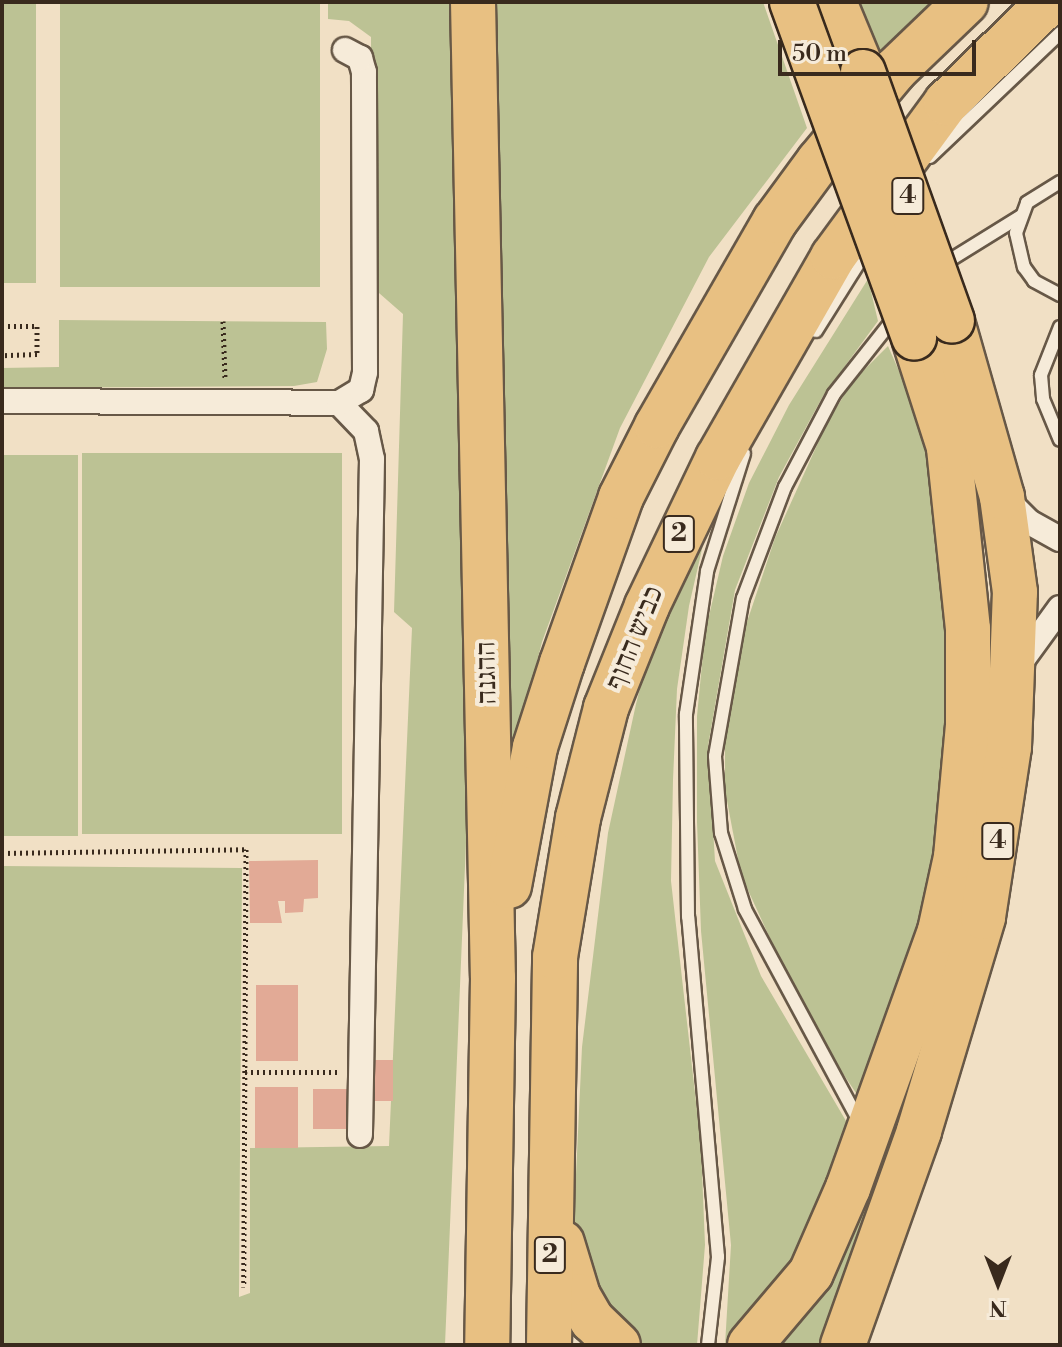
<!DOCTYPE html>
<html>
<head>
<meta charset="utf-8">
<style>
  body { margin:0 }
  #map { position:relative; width:1062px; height:1347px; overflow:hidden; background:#f1e0c5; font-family:"Libre Bodoni","Frank Ruhl Libre",serif }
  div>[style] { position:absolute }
  .green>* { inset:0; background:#bcc294; transform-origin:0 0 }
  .building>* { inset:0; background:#e2aa96; transform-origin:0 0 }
  .path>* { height:5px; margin-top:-2.5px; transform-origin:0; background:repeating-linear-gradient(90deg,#392a1d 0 2px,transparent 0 6px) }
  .roads { filter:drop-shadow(2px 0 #675847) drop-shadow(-2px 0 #675847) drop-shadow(0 2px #675847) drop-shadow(0 -2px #675847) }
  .lane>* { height:12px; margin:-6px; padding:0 6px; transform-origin:6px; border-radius:6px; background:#f6ebd9 }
  .street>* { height:24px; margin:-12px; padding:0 12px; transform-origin:12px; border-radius:12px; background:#f6ebd9 }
  .highway>* { height:44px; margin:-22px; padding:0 22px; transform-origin:22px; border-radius:22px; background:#e8c082 }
  .bridges { filter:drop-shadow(2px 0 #392a1d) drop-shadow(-2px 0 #392a1d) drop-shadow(0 2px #392a1d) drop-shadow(0 -2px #392a1d) }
  .highway-bridge>* { height:44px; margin:-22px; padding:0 22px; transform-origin:22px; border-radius:22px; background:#e8c082 }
  span { translate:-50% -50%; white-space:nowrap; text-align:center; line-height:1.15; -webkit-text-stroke:8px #f6ebd9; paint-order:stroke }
  .shield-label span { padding:2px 6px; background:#f6ebd9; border:2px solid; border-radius:6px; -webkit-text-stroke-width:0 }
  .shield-label { font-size:26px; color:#392a1d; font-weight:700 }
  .street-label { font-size:28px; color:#392a1d }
  .frame { position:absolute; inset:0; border:4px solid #392a1d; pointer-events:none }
  .north { position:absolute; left:958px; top:1243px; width:80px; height:80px; -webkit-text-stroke:6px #f6ebd9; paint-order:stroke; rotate:180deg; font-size:22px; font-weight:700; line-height:32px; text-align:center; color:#392a1d }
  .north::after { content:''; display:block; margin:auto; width:28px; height:36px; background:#392a1d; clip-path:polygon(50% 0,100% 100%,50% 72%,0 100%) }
  .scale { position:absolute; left:778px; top:40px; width:198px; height:36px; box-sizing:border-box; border:4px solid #392a1d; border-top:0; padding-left:10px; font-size:24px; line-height:28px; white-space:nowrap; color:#392a1d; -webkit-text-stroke:6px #f6ebd9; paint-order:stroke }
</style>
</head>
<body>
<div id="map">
  <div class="green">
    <div style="left:2px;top:2px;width:34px;height:281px"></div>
    <div style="left:60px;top:2px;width:260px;height:285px"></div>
    <div style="clip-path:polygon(328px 2px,462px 2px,472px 699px,445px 1345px,2px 1345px,2px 866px,242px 868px,239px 1297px,250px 1293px,250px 1148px,389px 1146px,412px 628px,394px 612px,403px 314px,371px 286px,371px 37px,349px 21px,328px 19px)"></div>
    <div style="clip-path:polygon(491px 2px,763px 2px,807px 128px,709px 257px,620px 428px,542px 642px,506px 783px)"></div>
    <div style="clip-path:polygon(853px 2px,938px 2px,876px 65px)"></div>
    <div style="clip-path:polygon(868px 279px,878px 321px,823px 396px,779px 477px,735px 590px,708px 746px,715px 861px,761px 976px,856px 1138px,812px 1245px,725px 1345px,731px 1245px,701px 931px,697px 822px,697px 716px,705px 633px,723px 556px,749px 483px,789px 405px)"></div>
    <div style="clip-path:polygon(59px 320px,326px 322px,327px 349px,317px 382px,294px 386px,2px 388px,2px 368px,59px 367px)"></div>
    <div style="clip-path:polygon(888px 346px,914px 405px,954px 572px,944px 861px,866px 1108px,808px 1021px,741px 875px,725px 790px,725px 729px,745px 628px,775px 538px,827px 423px,852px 382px)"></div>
    <div style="left:342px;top:453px;width:381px;height:260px;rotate:90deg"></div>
    <div style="left:2px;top:455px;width:76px;height:381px"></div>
    <div style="clip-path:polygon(719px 475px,689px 606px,677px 689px,673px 780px,671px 881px,701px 1146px,705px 1245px,697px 1345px,644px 1345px,614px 1317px,578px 1251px,574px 1217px,582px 1047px,608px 833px,636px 704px,655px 629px)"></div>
    <div style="clip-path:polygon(894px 1174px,825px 1345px,765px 1345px,870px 1176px)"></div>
  </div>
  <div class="building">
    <div style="clip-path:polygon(318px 860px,318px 898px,304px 899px,303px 912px,285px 913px,285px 901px,278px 901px,282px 923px,250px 923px,249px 861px)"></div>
    <div style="left:298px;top:985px;width:76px;height:42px;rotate:90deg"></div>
    <div style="left:371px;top:1060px;width:22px;height:41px"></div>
    <div style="left:255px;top:1087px;width:43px;height:61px"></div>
    <div style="left:313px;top:1089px;width:37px;height:40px"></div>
  </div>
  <div class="path">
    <div style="left:223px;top:321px;width:58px;rotate:88deg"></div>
    <div style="left:2px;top:326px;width:35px"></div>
    <div style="left:37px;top:326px;width:28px;rotate:90deg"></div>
    <div style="left:37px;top:354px;width:35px;rotate:178deg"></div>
    <div style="left:2px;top:853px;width:244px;rotate:-0.9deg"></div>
    <div style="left:246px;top:849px;width:438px;rotate:90.3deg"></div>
    <div style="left:245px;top:1072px;width:94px"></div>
  </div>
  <div class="roads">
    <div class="lane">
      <div style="left:930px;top:157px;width:180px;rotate:-43.6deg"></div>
      <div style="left:1060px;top:182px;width:39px;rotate:148deg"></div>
      <div style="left:1027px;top:203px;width:32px;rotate:110deg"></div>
      <div style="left:1016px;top:233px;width:35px;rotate:77deg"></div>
      <div style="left:1024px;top:267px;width:17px;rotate:54deg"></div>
      <div style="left:1034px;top:281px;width:30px;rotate:28deg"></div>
      <div style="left:942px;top:265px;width:93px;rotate:-31.8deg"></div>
      <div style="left:1060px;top:327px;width:52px;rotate:111.6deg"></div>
      <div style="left:1041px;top:375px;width:24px;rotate:85deg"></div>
      <div style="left:1043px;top:399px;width:44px;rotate:67.5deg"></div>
      <div style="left:816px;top:331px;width:102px;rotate:-57.9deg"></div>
      <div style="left:859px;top:1121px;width:241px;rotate:-118.3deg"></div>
      <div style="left:745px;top:909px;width:80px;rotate:-107.5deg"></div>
      <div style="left:721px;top:833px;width:77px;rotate:-94.5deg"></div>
      <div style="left:715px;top:756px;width:160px;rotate:-80deg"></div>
      <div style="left:743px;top:598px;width:119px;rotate:-69.3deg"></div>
      <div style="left:785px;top:487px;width:105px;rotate:-62.2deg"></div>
      <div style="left:834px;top:394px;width:98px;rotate:-51.6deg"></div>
      <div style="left:708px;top:1345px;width:89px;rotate:-83.5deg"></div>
      <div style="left:718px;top:1257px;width:341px;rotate:-95deg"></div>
      <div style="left:688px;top:917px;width:203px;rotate:-90.6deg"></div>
      <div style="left:686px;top:714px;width:145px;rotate:-81.6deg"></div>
      <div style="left:707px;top:571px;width:123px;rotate:-72.5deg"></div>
    </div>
    <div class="street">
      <div style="left:2px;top:401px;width:337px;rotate:0.3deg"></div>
      <div style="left:339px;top:403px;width:39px;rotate:46deg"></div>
      <div style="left:366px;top:431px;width:29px;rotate:78deg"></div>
      <div style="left:372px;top:459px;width:676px;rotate:91.02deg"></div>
      <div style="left:339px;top:403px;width:26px;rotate:-31deg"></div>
      <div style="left:361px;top:390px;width:18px;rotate:-77deg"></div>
      <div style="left:365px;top:372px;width:300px;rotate:-90.2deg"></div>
      <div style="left:364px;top:72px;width:15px;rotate:-106deg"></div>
      <div style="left:360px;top:58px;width:17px;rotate:-152deg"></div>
      <div style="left:1005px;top:498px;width:34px;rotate:45deg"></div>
      <div style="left:1029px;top:522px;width:35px;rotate:29deg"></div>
      <div style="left:1020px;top:663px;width:68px;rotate:-54deg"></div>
    </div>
    <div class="highway">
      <div style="left:473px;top:2px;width:976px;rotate:88.83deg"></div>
      <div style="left:493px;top:978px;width:367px;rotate:90.9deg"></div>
      <div style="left:834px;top:2px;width:76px;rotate:67.5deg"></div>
      <div style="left:509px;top:886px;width:141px;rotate:-79.4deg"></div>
      <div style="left:535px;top:747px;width:88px;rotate:-72.2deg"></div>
      <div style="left:562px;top:663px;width:176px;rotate:-70.4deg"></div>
      <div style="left:621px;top:497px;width:80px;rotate:-63.1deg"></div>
      <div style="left:657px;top:426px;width:237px;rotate:-60.1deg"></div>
      <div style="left:775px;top:221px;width:74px;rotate:-53.7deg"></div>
      <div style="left:819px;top:161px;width:119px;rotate:-50.1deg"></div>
      <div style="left:895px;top:70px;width:98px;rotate:-43.8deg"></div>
      <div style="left:562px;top:1243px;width:55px;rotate:73.2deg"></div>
      <div style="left:578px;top:1296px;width:28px;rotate:60deg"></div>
      <div style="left:592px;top:1320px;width:36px;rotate:44deg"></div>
      <div style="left:549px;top:1345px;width:388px;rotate:-89.1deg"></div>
      <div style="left:555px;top:957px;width:141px;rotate:-80.6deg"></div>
      <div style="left:578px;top:818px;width:114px;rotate:-75.7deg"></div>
      <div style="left:606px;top:708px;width:110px;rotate:-68.1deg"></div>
      <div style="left:647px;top:606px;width:164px;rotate:-64.4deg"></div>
      <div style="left:718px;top:458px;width:232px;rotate:-60.2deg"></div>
      <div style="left:833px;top:257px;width:191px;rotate:-53.7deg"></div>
      <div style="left:946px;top:103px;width:144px;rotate:-44.4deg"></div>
      <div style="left:750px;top:1345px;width:94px;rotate:-49.7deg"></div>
      <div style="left:811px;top:1273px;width:93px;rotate:-66.5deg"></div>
      <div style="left:848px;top:1188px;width:273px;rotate:-70.3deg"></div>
      <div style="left:940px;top:931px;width:76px;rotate:-77.8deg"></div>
      <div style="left:956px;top:857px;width:132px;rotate:-84.8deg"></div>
      <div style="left:968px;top:726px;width:97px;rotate:-90deg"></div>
      <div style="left:968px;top:629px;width:183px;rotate:-96deg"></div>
      <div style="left:949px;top:447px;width:114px;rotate:-107.8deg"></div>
      <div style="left:843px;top:1345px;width:227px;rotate:-70.4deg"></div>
      <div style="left:919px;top:1131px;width:223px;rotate:-73.3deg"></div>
      <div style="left:983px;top:917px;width:172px;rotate:-81.3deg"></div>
      <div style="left:1009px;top:747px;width:155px;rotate:-87.8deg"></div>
      <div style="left:1015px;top:592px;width:96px;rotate:-97.8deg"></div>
      <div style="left:1002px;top:497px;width:183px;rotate:-105.9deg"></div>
    </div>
  </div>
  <div class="bridges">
    <div class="highway-bridge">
      <div style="left:792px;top:2px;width:357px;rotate:70deg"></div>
      <div style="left:863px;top:72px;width:264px;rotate:70.3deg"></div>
    </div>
  </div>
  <div class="shield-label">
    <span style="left:908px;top:196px">4</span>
    <span style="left:679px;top:534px">2</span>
    <span style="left:998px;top:841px">4</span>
    <span style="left:550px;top:1255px">2</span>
  </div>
  <div class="street-label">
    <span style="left:635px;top:638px;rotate:-68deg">כביש החוף</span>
    <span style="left:487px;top:673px;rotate:-91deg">ההגנה</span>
  </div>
  <div class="frame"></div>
  <div class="north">N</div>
  <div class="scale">50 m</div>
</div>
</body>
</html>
